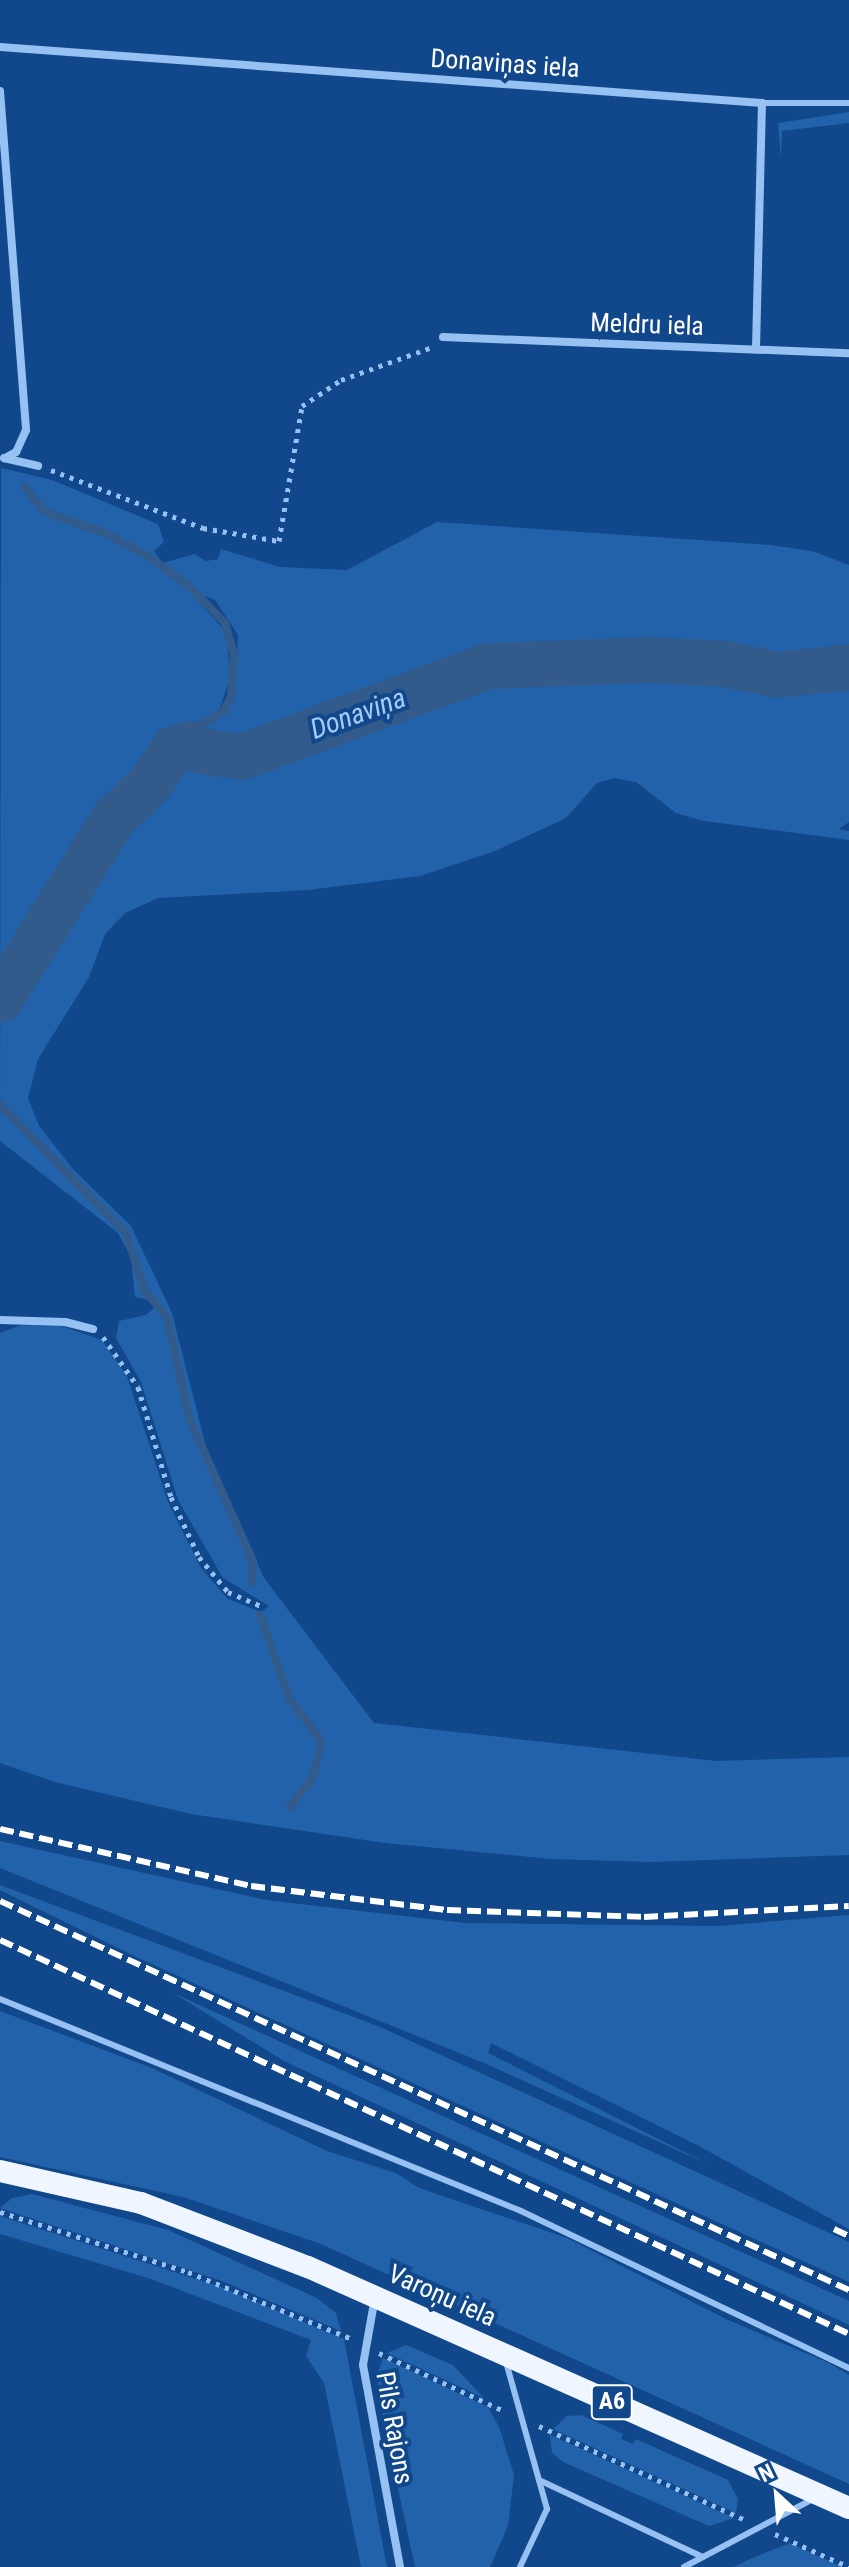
<!DOCTYPE html>
<html>
<head>
<meta charset="utf-8">
<style>
  body { margin:0 }
  #map { position:relative; width:849px; height:2567px; overflow:hidden; background:#10488b; font-family:"Roboto Condensed",sans-serif }
  div>[style] { position:absolute }
  .green>* { inset:0; background:#2262aa }
  .stream>* { height:8px; margin:-4px; padding:0 4px; transform-origin:4px; border-radius:4px; background:#325b8c }
  .river>* { height:46px; margin:-23px; padding:0 23px; transform-origin:23px; border-radius:23px; background:#325b8c }
  .path>* { height:5px; margin-top:-2.5px; transform-origin:0; background:repeating-linear-gradient(90deg,#96c1f2 0 4px,transparent 0 10px) }
  .service>* { height:6px; margin:-3px; padding:0 3px; transform-origin:3px; border-radius:3px; background:#96c1f2 }
  .minor>* { height:8px; margin:-4px; padding:0 4px; transform-origin:4px; border-radius:4px; background:#96c1f2 }
  .trunk>* { height:22px; margin:-11px; padding:0 11px; transform-origin:11px; border-radius:11px; background:#f0f6ff }
  .rail>* { height:6px; margin-top:-3px; transform-origin:0; background:repeating-linear-gradient(90deg,#fff 0 14px,transparent 0 20px) }
  span { translate:-50% -50%; white-space:nowrap; text-align:center; line-height:1.15; -webkit-text-stroke:8px #10488b; paint-order:stroke }
  .shield-label span { padding:2px 6px; background:#10488b; border:2px solid; border-radius:6px; -webkit-text-stroke-width:0 }
  .shield-label { font-size:24px; color:#fff; font-weight:700 }
  .street-label { font-size:26px; color:#fff }
  .water-label { font-size:28px; color:#a2cbf9; font-style:italic }
  .north { position:absolute; left:737px; top:2455px; width:80px; height:80px; -webkit-text-stroke:6px #10488b; paint-order:stroke; rotate:334deg; font-size:22px; font-weight:700; line-height:32px; text-align:center; color:#fff }
  .north::after { content:''; display:block; margin:auto; width:28px; height:36px; background:#fff; clip-path:polygon(50% 0,100% 100%,50% 72%,0 100%) }
</style>
</head>
<body>
<div id="map">
  <div class="green">
    <div style="clip-path:polygon(849px 112px,849px 123px,782px 131px,781px 160px,778px 123px)"></div>
    <div style="clip-path:polygon(evenodd,1px 468px,52px 480px,158px 524px,164px 542px,154px 551px,163px 563px,194px 554px,206px 561px,218px 559px,221px 549px,280px 567px,347px 570px,437px 522px,770px 545px,812px 551px,849px 565px,849px 822px,839px 829px,849px 831px,849px 840px,704px 821px,676px 813px,636px 782px,614px 778px,597px 783px,566px 818px,495px 851px,420px 876px,308px 890px,158px 898px,125px 913px,105px 934px,89px 977px,38px 1059px,28px 1098px,39px 1126px,73px 1169px,131px 1226px,172px 1313px,206px 1447px,264px 1578px,374px 1723px,716px 1761px,849px 1757px,849px 1855px,651px 1862px,551px 1859px,385px 1843px,191px 1814px,55px 1782px,0 1763px,0 1333px,21px 1325px,61px 1326px,102px 1340px,127px 1376px,168px 1502px,201px 1568px,228px 1599px,261px 1612px,269px 1606px,223px 1578px,178px 1500px,141px 1382px,116px 1338px,119px 1321px,146px 1315px,154px 1308px,150px 1300px,135px 1297px,131px 1258px,118px 1233px,0 1141px,1px 468px,201px 595px,215px 600px,238px 635px,235px 691px,227px 710px,220px 709px,230px 677px,227px 633px,198px 601px,201px 595px,1px 468px,168px 752px,173px 753px,150px 793px,117px 822px,88px 873px,77px 872px,105px 823px,168px 752px)"></div>
    <div style="clip-path:polygon(0 1841px,266px 1900px,465px 1923px,719px 1926px,849px 1915px,849px 2229px,697px 2145px,491px 2043px,488px 2053px,710px 2165px,484px 2063px,0 1868px)"></div>
    <div style="clip-path:polygon(0 1885px,378px 2026px,849px 2242px,849px 2282px,132px 1955px,0 1890px)"></div>
    <div style="clip-path:polygon(173px 1993px,849px 2301px,849px 2325px,284px 2061px)"></div>
    <div style="clip-path:polygon(0 2011px,152px 2068px,327px 2151px,396px 2173px,419px 2188px,567px 2238px,726px 2319px,829px 2363px,849px 2375px,849px 2484px,321px 2244px,183px 2197px,0 2157px)"></div>
    <div style="clip-path:polygon(32px 2194px,168px 2230px,317px 2298px,336px 2313px,341px 2331px,222px 2281px,0 2208px,12px 2198px)"></div>
    <div style="clip-path:polygon(0 2216px,221px 2287px,344px 2339px,387px 2567px,361px 2567px,324px 2383px,306px 2356px,311px 2340px,151px 2279px,0 2234px)"></div>
    <div style="clip-path:polygon(406px 2345px,453px 2365px,484px 2398px,387px 2353px)"></div>
    <div style="clip-path:polygon(383px 2358px,488px 2407px,499px 2427px,514px 2475px,508px 2526px,490px 2567px,415px 2567px,384px 2424px,377px 2375px)"></div>
    <div style="clip-path:polygon(581px 2415px,623px 2434px,621px 2439px,633px 2444px,636px 2439px,728px 2480px,738px 2499px,736px 2513px,553px 2429px,567px 2416px)"></div>
    <div style="clip-path:polygon(550px 2435px,734px 2518px,709px 2526px,563px 2462px,552px 2453px)"></div>
    <div style="clip-path:polygon(790px 2543px,842px 2567px,734px 2567px,750px 2559px)"></div>
  </div>
  <div class="stream">
    <div style="left:24px;top:486px;width:33px;rotate:51deg"></div>
    <div style="left:45px;top:512px;width:64px;rotate:19.3deg"></div>
    <div style="left:105px;top:533px;width:47px;rotate:28.2deg"></div>
    <div style="left:146px;top:555px;width:53px;rotate:35.8deg"></div>
    <div style="left:189px;top:586px;width:52px;rotate:45.8deg"></div>
    <div style="left:225px;top:623px;width:32px;rotate:74deg"></div>
    <div style="left:234px;top:654px;width:43px;rotate:94deg"></div>
    <div style="left:231px;top:697px;width:17px;rotate:118deg"></div>
    <div style="left:223px;top:712px;width:26px;rotate:149deg"></div>
    <div style="left:201px;top:725px;width:21px;rotate:118deg"></div>
    <div style="left:0;top:1105px;width:180px;rotate:45.5deg"></div>
    <div style="left:126px;top:1233px;width:59px;rotate:72.2deg"></div>
    <div style="left:144px;top:1289px;width:36px;rotate:51deg"></div>
    <div style="left:167px;top:1317px;width:103px;rotate:77.7deg"></div>
    <div style="left:189px;top:1418px;width:157px;rotate:65.9deg"></div>
    <div style="left:253px;top:1561px;width:21px;rotate:93deg"></div>
    <div style="left:260px;top:1615px;width:88px;rotate:70.7deg"></div>
    <div style="left:289px;top:1698px;width:55px;rotate:53.1deg"></div>
    <div style="left:322px;top:1742px;width:38px;rotate:105deg"></div>
    <div style="left:312px;top:1779px;width:36px;rotate:129deg"></div>
  </div>
  <div class="river">
    <div style="left:0;top:1000px;width:216px;rotate:-57.9deg"></div>
    <div style="left:115px;top:817px;width:47px;rotate:-43.3deg"></div>
    <div style="left:149px;top:785px;width:45px;rotate:-54.9deg"></div>
    <div style="left:175px;top:748px;width:16px;rotate:-14deg"></div>
    <div style="left:191px;top:744px;width:12px;rotate:35deg"></div>
    <div style="left:201px;top:751px;width:41px;rotate:8.3deg"></div>
    <div style="left:242px;top:757px;width:262px;rotate:-20.3deg"></div>
    <div style="left:488px;top:666px;width:163px;rotate:-2.1deg"></div>
    <div style="left:651px;top:660px;width:74px;rotate:3.1deg"></div>
    <div style="left:725px;top:664px;width:54px;rotate:11.7deg"></div>
    <div style="left:778px;top:675px;width:71px;rotate:-6.4deg"></div>
  </div>
  <div class="path">
    <div style="left:51px;top:470px;width:163px;rotate:20.9deg"></div>
    <div style="left:203px;top:528px;width:77px;rotate:9.7deg"></div>
    <div style="left:279px;top:541px;width:137px;rotate:-80.3deg"></div>
    <div style="left:302px;top:406px;width:47px;rotate:-33.7deg"></div>
    <div style="left:341px;top:380px;width:97px;rotate:-19.9deg"></div>
    <div style="left:103px;top:1337px;width:61px;rotate:55deg"></div>
    <div style="left:138px;top:1387px;width:115px;rotate:73.3deg"></div>
    <div style="left:171px;top:1497px;width:66px;rotate:65deg"></div>
    <div style="left:199px;top:1557px;width:45px;rotate:50.4deg"></div>
    <div style="left:228px;top:1592px;width:39px;rotate:23deg"></div>
    <div style="left:0;top:2212px;width:197px;rotate:17.7deg"></div>
    <div style="left:188px;top:2272px;width:177px;rotate:22.2deg"></div>
    <div style="left:379px;top:2353px;width:138px;rotate:24.9deg"></div>
    <div style="left:539px;top:2426px;width:226px;rotate:24.5deg"></div>
    <div style="left:775px;top:2534px;width:81px;rotate:24deg"></div>
  </div>
  <div class="service">
    <div style="left:762px;top:103px;width:87px"></div>
    <div style="left:0;top:1999px;width:562px;rotate:22.14deg"></div>
    <div style="left:521px;top:2211px;width:364px;rotate:25.6deg"></div>
    <div style="left:506px;top:2362px;width:153px;rotate:74.4deg"></div>
    <div style="left:547px;top:2509px;width:64px;rotate:115deg"></div>
    <div style="left:539px;top:2480px;width:181px;rotate:25.2deg"></div>
    <div style="left:684px;top:2567px;width:148px;rotate:-27.8deg"></div>
  </div>
  <div class="minor">
    <div style="left:0;top:47px;width:764px;rotate:4.2deg"></div>
    <div style="left:762px;top:103px;width:246px;rotate:91.4deg"></div>
    <div style="left:0;top:91px;width:340px;rotate:85.6deg"></div>
    <div style="left:26px;top:430px;width:24px;rotate:114deg"></div>
    <div style="left:16px;top:452px;width:13px;rotate:151deg"></div>
    <div style="left:443px;top:337px;width:406px;rotate:2.3deg"></div>
    <div style="left:4px;top:458px;width:35px;rotate:13deg"></div>
    <div style="left:0;top:1320px;width:65px;rotate:1.8deg"></div>
    <div style="left:65px;top:1322px;width:29px;rotate:14deg"></div>
    <div style="left:375px;top:2297px;width:69px;rotate:100deg"></div>
    <div style="left:363px;top:2365px;width:205px;rotate:79.6deg"></div>
  </div>
  <div class="trunk">
    <div style="left:0;top:2171px;width:145px;rotate:12.8deg"></div>
    <div style="left:141px;top:2203px;width:179px;rotate:21deg"></div>
    <div style="left:308px;top:2267px;width:592px;rotate:24.01deg"></div>
  </div>
  <div class="rail">
    <div style="left:0;top:1829px;width:257px;rotate:12.8deg"></div>
    <div style="left:251px;top:1886px;width:197px;rotate:7deg"></div>
    <div style="left:447px;top:1910px;width:197px;rotate:2deg"></div>
    <div style="left:644px;top:1917px;width:205px;rotate:-3.1deg"></div>
    <div style="left:0;top:1901px;width:934px;rotate:24.62deg"></div>
    <div style="left:0;top:1940px;width:936px;rotate:24.89deg"></div>
    <div style="left:834px;top:2229px;width:17px;rotate:25deg"></div>
  </div>
  <div class="shield-label">
    <span style="left:612px;top:2402px">A6</span>
  </div>
  <div class="street-label">
    <span style="left:505px;top:64px;rotate:4deg">Donaviņas iela</span>
    <span style="left:647px;top:325px;rotate:2deg">Meldru iela</span>
    <span style="left:442px;top:2296px;rotate:24deg">Varoņu iela</span>
    <span style="left:394px;top:2428px;rotate:80deg">Pils Rajons</span>
  </div>
  <div class="water-label">
    <span style="left:358px;top:714px;rotate:-20deg">Donaviņa</span>
  </div>
  <div class="north">N</div>
</div>
</body>
</html>
